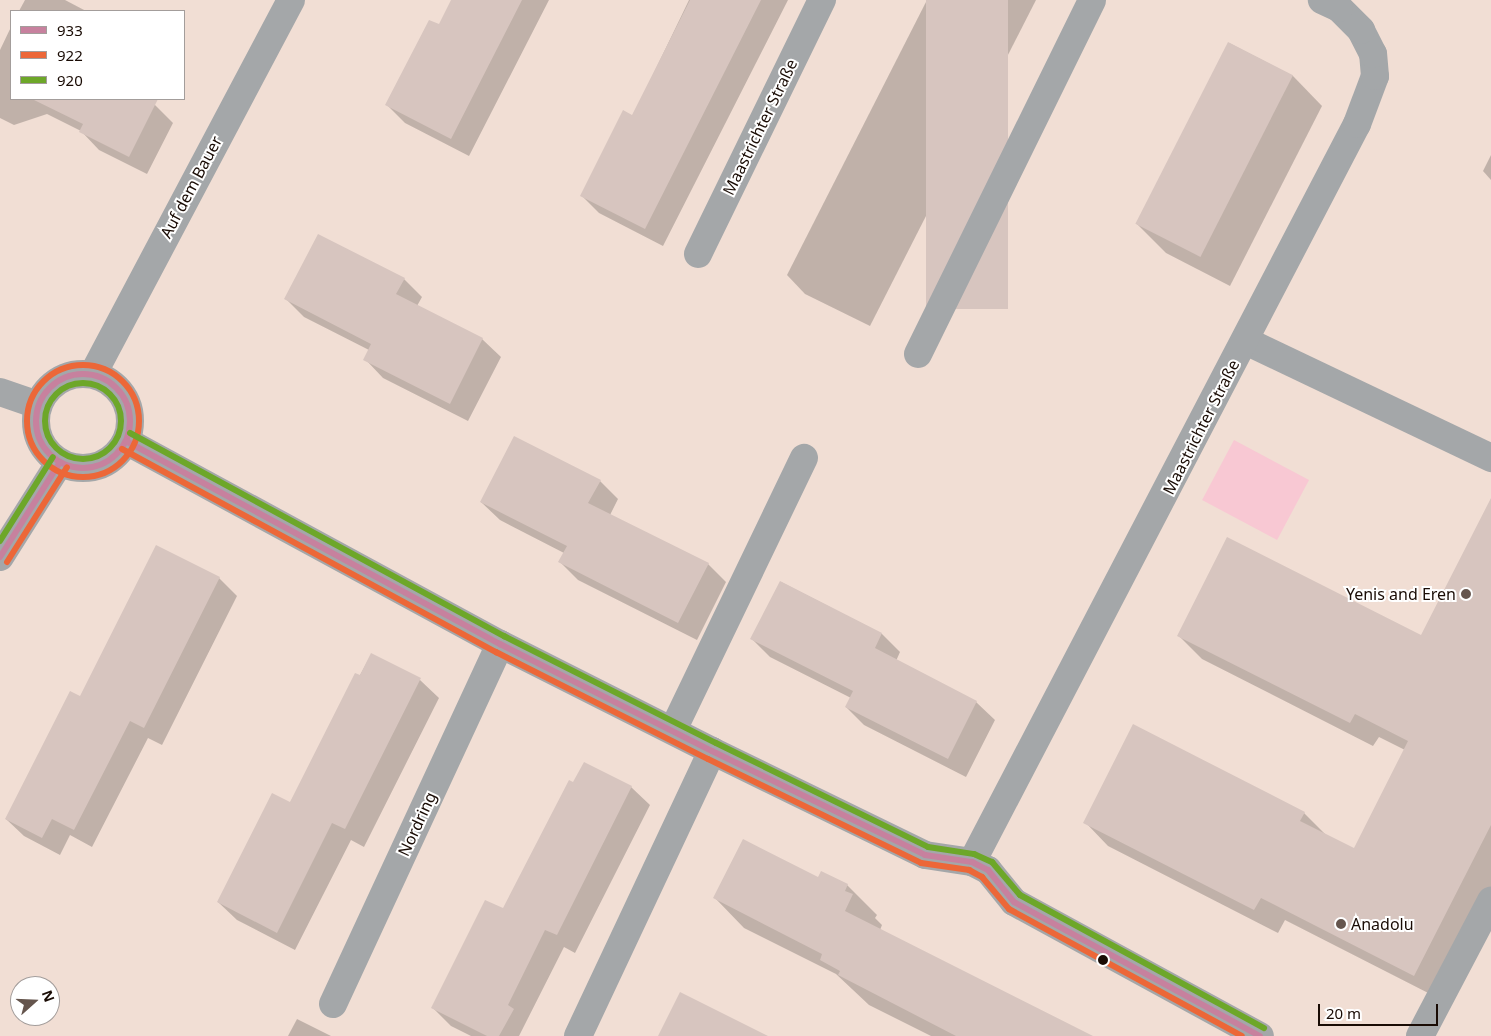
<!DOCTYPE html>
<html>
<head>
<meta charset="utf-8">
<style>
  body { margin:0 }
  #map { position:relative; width:1491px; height:1036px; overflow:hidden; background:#f1ded4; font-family:"Noto Sans",sans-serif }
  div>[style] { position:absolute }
  .green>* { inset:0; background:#f8c8d3; transform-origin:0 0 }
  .shadow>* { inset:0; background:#0003 }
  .building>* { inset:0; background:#d7c5bf; transform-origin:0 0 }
  .minor>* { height:28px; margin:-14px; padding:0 14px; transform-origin:14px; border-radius:14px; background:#a4a7a9 }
  .minor>.ring { margin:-14px; padding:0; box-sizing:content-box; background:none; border:28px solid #a4a7a9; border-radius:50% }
  .bus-1>* { height:6px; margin:-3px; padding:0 3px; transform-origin:3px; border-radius:3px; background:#c7819e }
  .bus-1>.ring { margin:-3px; padding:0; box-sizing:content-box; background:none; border:6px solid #c7819e; border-radius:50% }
  .bus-2>* { height:6px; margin:-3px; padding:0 3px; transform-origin:3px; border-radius:3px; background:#ec6738 }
  .bus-2>.ring { margin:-3px; padding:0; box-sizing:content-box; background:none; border:6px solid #ec6738; border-radius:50% }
  .bus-3>* { height:6px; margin:-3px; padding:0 3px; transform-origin:3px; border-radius:3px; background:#6da729 }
  .bus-3>.ring { margin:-3px; padding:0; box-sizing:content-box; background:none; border:6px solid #6da729; border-radius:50% }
  .dots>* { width:14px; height:14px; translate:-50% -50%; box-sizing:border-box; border:2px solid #fff; border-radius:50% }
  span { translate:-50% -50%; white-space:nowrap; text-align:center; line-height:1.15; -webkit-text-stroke:4px #fff; paint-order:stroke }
  .street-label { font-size:16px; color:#190b04 }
  .poi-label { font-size:16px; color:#190b04 }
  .right { translate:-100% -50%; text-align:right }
  .left { translate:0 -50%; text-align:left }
  .legend { position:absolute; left:10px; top:10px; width:175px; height:90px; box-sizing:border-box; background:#fff; border:1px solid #a39d9b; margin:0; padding:6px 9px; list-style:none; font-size:15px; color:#190b04 }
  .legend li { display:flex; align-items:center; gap:10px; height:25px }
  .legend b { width:25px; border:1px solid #a39d9b }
  .north { position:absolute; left:10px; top:976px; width:50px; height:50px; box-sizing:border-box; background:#fff; border:1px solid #a39d9b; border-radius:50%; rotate:70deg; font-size:14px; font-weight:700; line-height:20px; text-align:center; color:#190b04 }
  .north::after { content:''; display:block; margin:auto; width:18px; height:22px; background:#65554d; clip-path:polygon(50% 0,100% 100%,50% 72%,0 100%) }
  .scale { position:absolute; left:1318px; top:1004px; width:120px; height:22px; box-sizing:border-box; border:2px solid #190b04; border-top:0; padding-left:6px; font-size:15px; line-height:18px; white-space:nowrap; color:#190b04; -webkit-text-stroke:4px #fff; paint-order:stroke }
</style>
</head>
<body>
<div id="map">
  <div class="green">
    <div style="left:1234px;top:440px;width:85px;height:68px;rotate:28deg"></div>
  </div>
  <div class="shadow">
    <div style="clip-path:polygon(25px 0,65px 0,86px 11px,19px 11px)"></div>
    <div style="clip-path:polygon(453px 0,549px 0,469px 156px,405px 123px,387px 105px,439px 26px)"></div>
    <div style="clip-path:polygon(689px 0,788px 0,663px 246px,599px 213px,581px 195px,633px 116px)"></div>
    <div style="clip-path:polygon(927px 0,1036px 0,870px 326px,805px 294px,787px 275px)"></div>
    <div style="clip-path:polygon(11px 27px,11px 99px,143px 99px,155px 105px,173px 123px,147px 174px,99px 150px,81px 131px,47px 114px,14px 125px,0 118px,0 50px)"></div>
    <div style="clip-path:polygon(1229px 43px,1293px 76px,1322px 106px,1230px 286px,1166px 253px,1137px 224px)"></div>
    <div style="clip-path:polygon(1491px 155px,1491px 180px,1483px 171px)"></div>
    <div style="clip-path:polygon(404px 279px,422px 297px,417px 306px,482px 339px,501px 357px,468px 421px,383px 378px,365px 359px,369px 350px,304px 317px,286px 299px)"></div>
    <div style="clip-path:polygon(600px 481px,618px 499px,610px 515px,708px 564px,726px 582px,697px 640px,578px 580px,560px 562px,564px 553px,500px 520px,481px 502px)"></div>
    <div style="clip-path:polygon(1491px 541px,1491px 895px,1438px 998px,1285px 920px,1278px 933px,1108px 846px,1085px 822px,1304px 813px,1327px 836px,1355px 850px,1405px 750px,1379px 737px,1373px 746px,1202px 659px,1178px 635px,1421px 637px)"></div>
    <div style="clip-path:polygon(219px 578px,237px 596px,162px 745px,148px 738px,92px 847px,70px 835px,60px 855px,24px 836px,6px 819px,81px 698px)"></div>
    <div style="clip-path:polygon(781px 582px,882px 634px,900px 652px,896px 661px,976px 702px,995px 720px,966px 777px,864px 725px,846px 707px,851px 698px,770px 657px,752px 639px)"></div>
    <div style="clip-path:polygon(371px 655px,420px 680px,439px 698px,364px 847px,351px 840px,295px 950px,237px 920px,218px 902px,290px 803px)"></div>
    <div style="clip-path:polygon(574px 784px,631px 787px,650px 805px,575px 953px,564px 947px,519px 1036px,471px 1036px,451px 1026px,433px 1008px,503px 910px)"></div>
    <div style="clip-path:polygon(818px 878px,847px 885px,877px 915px,875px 918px,882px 925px,880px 930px,1089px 1036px,931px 1036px,869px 1005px,836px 974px,744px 928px,715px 898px)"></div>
    <div style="clip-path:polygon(297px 1019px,331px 1036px,288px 1036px)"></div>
  </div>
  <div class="building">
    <div style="clip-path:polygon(451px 0,522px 0,451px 139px,385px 105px,429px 20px,439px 24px)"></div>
    <div style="clip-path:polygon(690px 0,761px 0,645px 229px,580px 196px,623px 110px,632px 115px)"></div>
    <div style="left:926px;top:0;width:82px;height:309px"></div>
    <div style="left:1228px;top:42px;width:73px;height:204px;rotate:27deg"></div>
    <div style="clip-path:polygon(32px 99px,158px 99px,129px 157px,79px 132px,83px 124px)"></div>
    <div style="clip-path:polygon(318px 234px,405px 278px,396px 294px,483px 338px,450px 404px,363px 360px,371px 344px,284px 299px)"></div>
    <div style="clip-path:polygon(514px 436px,601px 480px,588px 503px,709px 563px,678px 623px,558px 562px,567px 546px,480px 502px)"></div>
    <div style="clip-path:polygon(1491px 498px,1491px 825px,1414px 976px,1261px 898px,1254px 910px,1083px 823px,1133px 724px,1305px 812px,1300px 821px,1354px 848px,1408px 741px,1355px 714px,1350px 723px,1177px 636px,1227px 537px,1421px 635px)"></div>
    <div style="clip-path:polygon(156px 545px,220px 577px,144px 728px,130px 721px,74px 830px,52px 819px,42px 838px,5px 819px,70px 691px,80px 696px)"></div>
    <div style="clip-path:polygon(780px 581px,882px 633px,875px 648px,977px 701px,948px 759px,845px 707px,853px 691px,750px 639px)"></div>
    <div style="clip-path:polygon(371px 653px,421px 678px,345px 829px,332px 823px,277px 933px,217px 902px,272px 793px,290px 802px,355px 673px,360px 675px)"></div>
    <div style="clip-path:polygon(584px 762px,632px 786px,557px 935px,545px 930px,508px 1005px,514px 1009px,499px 1036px,487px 1036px,431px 1008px,485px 900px,503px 908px,569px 780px,573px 782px)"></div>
    <div style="clip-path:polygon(743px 839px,818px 877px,821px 871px,848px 884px,845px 891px,853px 894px,845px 911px,1093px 1036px,956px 1036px,838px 975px,840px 971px,820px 960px,822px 954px,713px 898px)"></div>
    <div style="clip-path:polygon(680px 992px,768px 1036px,658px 1036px)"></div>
  </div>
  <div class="minor">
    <div style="left:698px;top:254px;width:283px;rotate:-64deg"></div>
    <div style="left:1246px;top:341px;width:272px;rotate:25.5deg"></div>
    <div style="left:918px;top:354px;width:394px;rotate:-63.8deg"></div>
    <div style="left:93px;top:374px;width:423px;rotate:-62.1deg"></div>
    <div class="ring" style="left:36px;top:374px;width:66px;height:66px"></div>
    <div style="left:0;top:392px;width:40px;rotate:18.9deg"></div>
    <div style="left:126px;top:441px;width:426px;rotate:28.5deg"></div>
    <div style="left:500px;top:644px;width:237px;rotate:26.8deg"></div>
    <div style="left:712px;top:751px;width:237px;rotate:26deg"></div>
    <div style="left:925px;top:855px;width:48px;rotate:8.5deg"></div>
    <div style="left:972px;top:862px;width:18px;rotate:27deg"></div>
    <div style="left:988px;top:870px;width:41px;rotate:50.9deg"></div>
    <div style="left:1014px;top:902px;width:280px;rotate:28.6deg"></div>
    <div style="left:0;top:557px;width:112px;rotate:-57.7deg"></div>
    <div style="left:673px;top:730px;width:302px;rotate:-64.3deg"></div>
    <div style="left:972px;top:862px;width:832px;rotate:-62.45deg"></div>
    <div style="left:1357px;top:124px;width:51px;rotate:-69.4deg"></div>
    <div style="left:1375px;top:76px;width:22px;rotate:-95deg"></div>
    <div style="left:1373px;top:54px;width:27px;rotate:-117deg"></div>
    <div style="left:1361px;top:30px;width:31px;rotate:-135deg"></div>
    <div style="left:1339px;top:8px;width:19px;rotate:-155deg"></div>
    <div style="left:333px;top:1004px;width:397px;rotate:-65.1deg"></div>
    <div style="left:578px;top:1036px;width:315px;rotate:-64.8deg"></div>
    <div style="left:1420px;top:1036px;width:153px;rotate:-62.3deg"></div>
  </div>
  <div class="bus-1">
    <div class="ring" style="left:36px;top:374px;width:88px;height:88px"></div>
    <div style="left:126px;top:441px;width:426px;rotate:28.5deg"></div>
    <div style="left:500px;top:644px;width:237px;rotate:26.8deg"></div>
    <div style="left:712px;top:751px;width:237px;rotate:26deg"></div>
    <div style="left:925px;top:855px;width:48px;rotate:8.5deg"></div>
    <div style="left:972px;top:862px;width:18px;rotate:27deg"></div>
    <div style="left:988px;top:870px;width:41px;rotate:50.9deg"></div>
    <div style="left:1014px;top:902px;width:280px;rotate:28.6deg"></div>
    <div style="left:0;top:557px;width:112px;rotate:-57.7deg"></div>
  </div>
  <div class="bus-2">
    <div class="ring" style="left:27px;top:365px;width:106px;height:106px"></div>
    <div style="left:122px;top:449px;width:426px;rotate:28.5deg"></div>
    <div style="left:496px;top:652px;width:237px;rotate:26.8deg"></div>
    <div style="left:708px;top:759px;width:237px;rotate:26deg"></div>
    <div style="left:921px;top:863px;width:49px;rotate:8.3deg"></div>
    <div style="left:969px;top:870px;width:15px;rotate:28deg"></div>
    <div style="left:982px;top:877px;width:42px;rotate:49.8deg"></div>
    <div style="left:1009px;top:909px;width:265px;rotate:28.6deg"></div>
    <div style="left:7px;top:562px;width:112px;rotate:-57.7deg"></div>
  </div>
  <div class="bus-3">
    <div class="ring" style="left:45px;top:383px;width:70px;height:70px"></div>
    <div style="left:130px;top:433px;width:426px;rotate:28.5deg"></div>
    <div style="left:504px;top:636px;width:237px;rotate:26.8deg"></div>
    <div style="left:716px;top:743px;width:236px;rotate:26.1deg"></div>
    <div style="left:928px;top:847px;width:47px;rotate:8.7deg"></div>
    <div style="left:974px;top:854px;width:20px;rotate:24deg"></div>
    <div style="left:992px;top:862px;width:43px;rotate:49.7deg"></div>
    <div style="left:1020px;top:895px;width:278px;rotate:28.6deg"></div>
    <div style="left:0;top:541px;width:99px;rotate:-57.8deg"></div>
  </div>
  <div class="dots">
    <div style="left:1466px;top:594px;background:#65554d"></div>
    <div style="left:1341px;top:924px;background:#65554d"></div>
    <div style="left:1103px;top:960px;background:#190b04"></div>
  </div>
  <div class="street-label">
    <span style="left:760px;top:127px;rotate:-64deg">Maastrichter Straße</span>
    <span style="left:191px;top:187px;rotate:-62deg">Auf dem Bauer</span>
    <span style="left:1201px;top:427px;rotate:-63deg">Maastrichter Straße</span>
    <span style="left:417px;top:824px;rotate:-65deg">Nordring</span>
  </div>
  <div class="poi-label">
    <span class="right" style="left:1456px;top:594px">Yenis and Eren</span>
    <span class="left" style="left:1351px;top:924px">Anadolu</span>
  </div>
  <ul class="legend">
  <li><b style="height:6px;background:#c7819e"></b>933</li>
  <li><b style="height:6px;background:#ec6738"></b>922</li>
  <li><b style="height:6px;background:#6da729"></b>920</li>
  </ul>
  <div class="north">N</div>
  <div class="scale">20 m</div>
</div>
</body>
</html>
